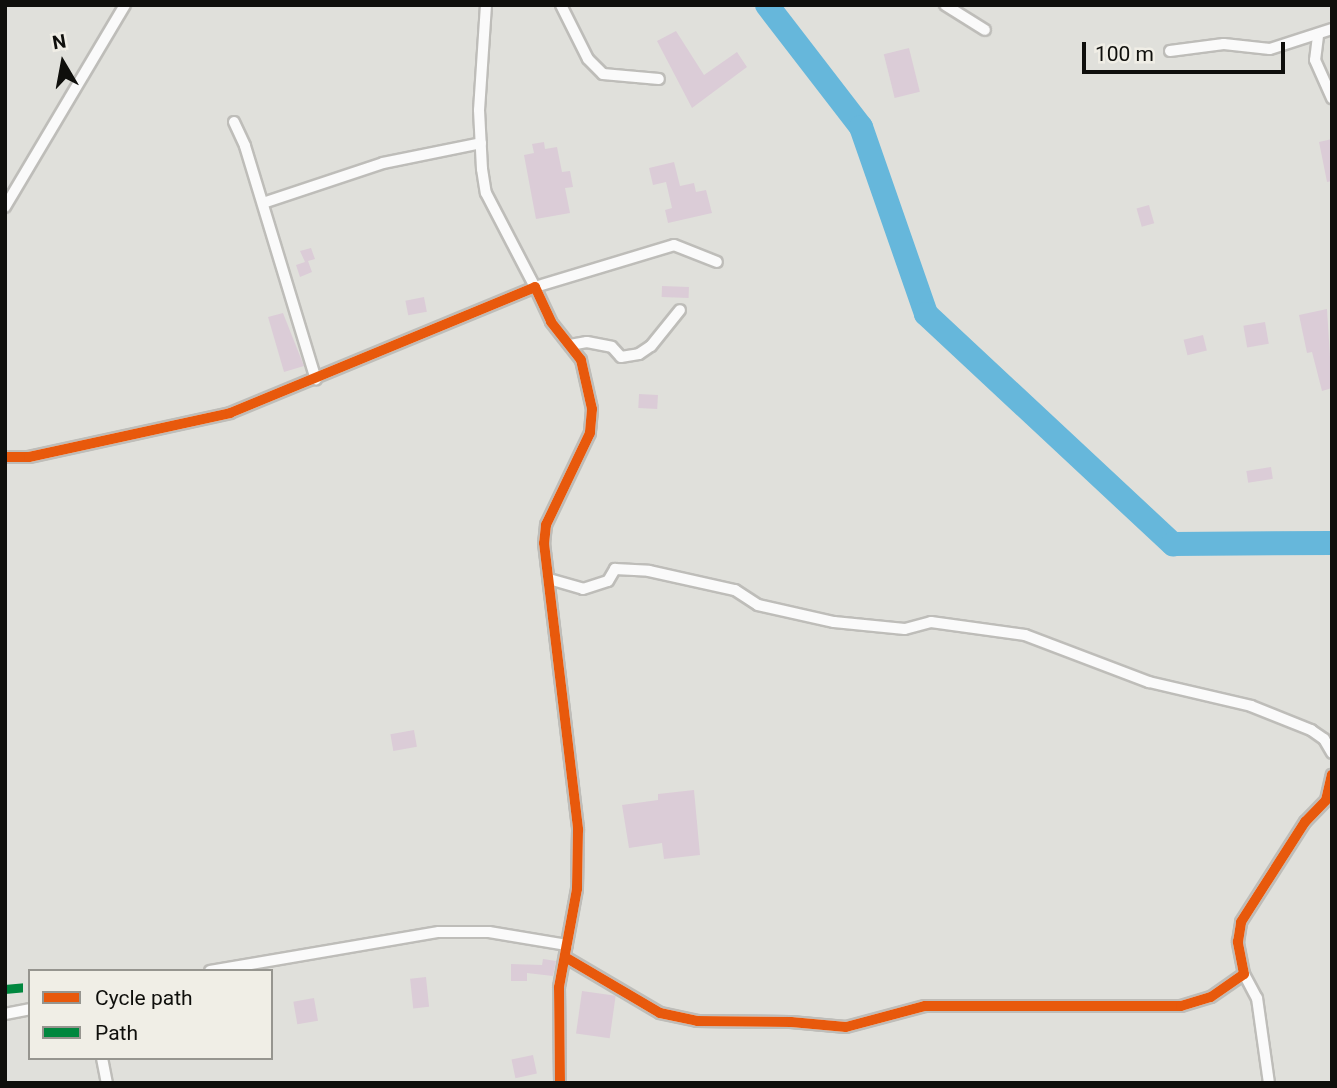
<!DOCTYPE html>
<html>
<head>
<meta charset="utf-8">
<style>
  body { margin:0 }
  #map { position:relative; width:1337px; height:1088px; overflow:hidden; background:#e0e0db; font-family:Roboto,sans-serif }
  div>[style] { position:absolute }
  .river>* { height:24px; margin:-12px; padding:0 12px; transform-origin:12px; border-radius:12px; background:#66b7db }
  .building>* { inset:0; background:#dbccd7; transform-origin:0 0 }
  .roads { filter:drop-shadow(2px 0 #bebdb9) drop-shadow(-2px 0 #bebdb9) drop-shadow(0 2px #bebdb9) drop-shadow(0 -2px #bebdb9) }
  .street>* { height:10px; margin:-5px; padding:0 5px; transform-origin:5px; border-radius:5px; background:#fafafa }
  .quiet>* { height:9px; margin-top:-4.5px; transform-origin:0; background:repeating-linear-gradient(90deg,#00873e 0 18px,transparent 0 27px) }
  .cycleway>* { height:10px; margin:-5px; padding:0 5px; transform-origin:5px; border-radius:5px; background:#e8590c }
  span { translate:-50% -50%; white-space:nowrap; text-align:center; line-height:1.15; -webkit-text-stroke:5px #f0eee6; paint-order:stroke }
  .frame { position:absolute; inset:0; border:7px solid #0f0f0c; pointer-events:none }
  .legend { position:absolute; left:28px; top:969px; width:245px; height:91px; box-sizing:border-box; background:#f0eee6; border:2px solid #96958f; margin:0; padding:9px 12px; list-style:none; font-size:21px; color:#0f0f0c }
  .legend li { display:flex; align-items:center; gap:14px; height:35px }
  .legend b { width:35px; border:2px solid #96958f }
  .north { position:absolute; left:28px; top:28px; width:70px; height:70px; -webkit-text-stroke:5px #f0eee6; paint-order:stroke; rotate:350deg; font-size:19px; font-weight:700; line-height:28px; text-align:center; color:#0f0f0c }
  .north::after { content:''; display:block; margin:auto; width:24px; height:32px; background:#0f0f0c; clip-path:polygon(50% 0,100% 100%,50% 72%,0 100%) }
  .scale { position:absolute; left:1082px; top:42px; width:203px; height:32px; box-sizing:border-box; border:4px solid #0f0f0c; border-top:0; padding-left:9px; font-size:21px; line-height:24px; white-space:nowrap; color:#0f0f0c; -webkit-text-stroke:5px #f0eee6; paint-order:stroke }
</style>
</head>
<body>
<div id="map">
  <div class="river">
    <div style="left:767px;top:5px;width:154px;rotate:52.4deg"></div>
    <div style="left:861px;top:127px;width:198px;rotate:70.8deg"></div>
    <div style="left:926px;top:314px;width:338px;rotate:43deg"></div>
    <div style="left:1173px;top:544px;width:159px;rotate:-0.4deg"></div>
  </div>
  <div class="building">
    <div style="clip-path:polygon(676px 31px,704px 75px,737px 52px,747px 67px,692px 108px,657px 41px)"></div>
    <div style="left:909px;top:48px;width:45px;height:26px;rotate:76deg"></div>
    <div style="clip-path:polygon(1332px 139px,1332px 181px,1327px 182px,1319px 142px)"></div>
    <div style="clip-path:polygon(544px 142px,545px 149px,557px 147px,562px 172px,570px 171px,573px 187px,565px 188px,570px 213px,536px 219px,524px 155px,534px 153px,532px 144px)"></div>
    <div style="clip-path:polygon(674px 162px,680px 186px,694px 183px,696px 192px,706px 190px,712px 213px,668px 223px,665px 210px,672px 208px,666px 182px,653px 185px,649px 168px)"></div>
    <div style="left:1149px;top:205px;width:19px;height:13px;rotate:74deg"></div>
    <div style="clip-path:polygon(311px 248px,315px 259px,308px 261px,312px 272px,300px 277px,296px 265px,305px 262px,300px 251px)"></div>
    <div style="left:662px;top:286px;width:27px;height:11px;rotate:2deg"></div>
    <div style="left:424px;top:297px;width:15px;height:19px;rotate:79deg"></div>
    <div style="clip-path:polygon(1327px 309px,1332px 388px,1322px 391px,1312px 352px,1307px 353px,1299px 315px)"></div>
    <div style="clip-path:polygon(283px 313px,304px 366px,284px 372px,268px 317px)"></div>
    <div style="left:1265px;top:322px;width:22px;height:22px;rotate:80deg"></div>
    <div style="left:1203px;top:335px;width:16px;height:20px;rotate:76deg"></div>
    <div style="left:639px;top:394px;width:19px;height:14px;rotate:3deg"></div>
    <div style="left:1271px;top:467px;width:12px;height:25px;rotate:81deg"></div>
    <div style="left:414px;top:730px;width:17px;height:24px;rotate:80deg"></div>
    <div style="clip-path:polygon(694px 790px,700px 855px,664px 859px,662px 843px,629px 848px,622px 805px,658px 800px,658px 794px)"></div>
    <div style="clip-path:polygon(543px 959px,556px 961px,553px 976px,527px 973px,527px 981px,511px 981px,511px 964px,542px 965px)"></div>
    <div style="left:426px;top:977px;width:30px;height:16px;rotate:84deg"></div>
    <div style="left:582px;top:991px;width:34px;height:43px;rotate:8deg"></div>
    <div style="left:314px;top:998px;width:23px;height:21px;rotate:80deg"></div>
    <div style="left:533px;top:1055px;width:19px;height:22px;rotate:78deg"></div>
  </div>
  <div class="roads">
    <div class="street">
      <div style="left:486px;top:5px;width:105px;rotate:93.8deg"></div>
      <div style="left:479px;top:110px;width:59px;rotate:87.1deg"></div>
      <div style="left:482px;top:169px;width:24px;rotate:81deg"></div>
      <div style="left:486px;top:193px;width:106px;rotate:62.5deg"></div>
      <div style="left:535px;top:287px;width:145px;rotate:-16.8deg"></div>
      <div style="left:674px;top:245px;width:46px;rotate:21.6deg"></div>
      <div style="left:561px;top:5px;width:60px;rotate:63.4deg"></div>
      <div style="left:588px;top:59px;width:21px;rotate:45deg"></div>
      <div style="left:603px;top:74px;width:56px;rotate:5.1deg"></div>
      <div style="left:945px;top:5px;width:47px;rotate:32deg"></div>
      <div style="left:1318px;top:36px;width:24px;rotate:97deg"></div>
      <div style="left:1315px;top:60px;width:42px;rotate:65.9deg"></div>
      <div style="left:1170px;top:51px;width:54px;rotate:-7.4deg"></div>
      <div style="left:1224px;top:44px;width:46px;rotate:6.2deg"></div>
      <div style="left:1270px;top:49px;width:65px;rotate:-17.9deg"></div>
      <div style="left:234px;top:122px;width:26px;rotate:65deg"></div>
      <div style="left:245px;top:146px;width:244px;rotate:73.1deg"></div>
      <div style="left:263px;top:203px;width:126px;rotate:-18.4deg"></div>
      <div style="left:383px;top:163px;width:100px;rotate:-11.5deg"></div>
      <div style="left:5px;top:207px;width:235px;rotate:-59.3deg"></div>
      <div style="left:570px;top:345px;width:17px;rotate:-10deg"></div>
      <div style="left:587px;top:342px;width:25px;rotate:11deg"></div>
      <div style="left:612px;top:347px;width:13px;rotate:48deg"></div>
      <div style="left:621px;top:357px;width:18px;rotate:-9deg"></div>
      <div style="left:639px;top:354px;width:14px;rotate:-34deg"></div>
      <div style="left:651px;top:346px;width:46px;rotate:-51.1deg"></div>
      <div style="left:5px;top:457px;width:24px"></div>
      <div style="left:29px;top:457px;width:206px;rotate:-12.3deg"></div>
      <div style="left:230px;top:413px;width:330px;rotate:-22.4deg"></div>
      <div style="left:535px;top:287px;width:38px;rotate:65deg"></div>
      <div style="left:551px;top:322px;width:48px;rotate:51.7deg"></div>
      <div style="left:581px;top:360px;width:50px;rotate:77.3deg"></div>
      <div style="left:592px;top:409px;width:24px;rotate:95deg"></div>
      <div style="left:590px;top:433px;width:102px;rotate:115.6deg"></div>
      <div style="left:546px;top:525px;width:18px;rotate:96deg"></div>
      <div style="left:544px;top:543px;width:289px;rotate:83.2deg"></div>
      <div style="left:578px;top:830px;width:59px;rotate:91deg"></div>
      <div style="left:577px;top:889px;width:100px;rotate:100.4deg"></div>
      <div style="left:559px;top:987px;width:96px;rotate:89.4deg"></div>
      <div style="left:549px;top:579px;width:35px;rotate:16deg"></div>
      <div style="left:583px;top:589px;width:26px;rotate:-18deg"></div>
      <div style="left:608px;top:581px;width:14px;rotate:-60deg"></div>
      <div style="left:615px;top:569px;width:34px;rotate:3deg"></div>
      <div style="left:649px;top:571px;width:88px;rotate:12.5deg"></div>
      <div style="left:735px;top:590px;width:27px;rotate:33deg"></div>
      <div style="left:758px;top:605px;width:78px;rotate:12.6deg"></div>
      <div style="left:834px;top:622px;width:71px;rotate:5.6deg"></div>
      <div style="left:905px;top:629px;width:27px;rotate:-15deg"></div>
      <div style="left:931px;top:622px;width:95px;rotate:7.9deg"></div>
      <div style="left:1025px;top:635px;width:133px;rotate:20.8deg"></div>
      <div style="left:1149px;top:682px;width:105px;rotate:13.2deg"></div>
      <div style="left:1251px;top:706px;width:65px;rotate:21.8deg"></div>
      <div style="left:1311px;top:730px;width:16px;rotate:35deg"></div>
      <div style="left:1324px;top:739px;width:16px;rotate:60deg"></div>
      <div style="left:565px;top:957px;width:110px;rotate:30.5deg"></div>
      <div style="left:660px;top:1013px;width:38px;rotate:12deg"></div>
      <div style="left:697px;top:1021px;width:94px;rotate:0.6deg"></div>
      <div style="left:791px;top:1022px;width:55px;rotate:5.2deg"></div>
      <div style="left:846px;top:1027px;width:82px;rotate:-14.9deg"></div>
      <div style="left:925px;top:1006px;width:256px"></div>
      <div style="left:1181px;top:1006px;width:31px;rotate:-17deg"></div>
      <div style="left:1211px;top:997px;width:40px;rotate:-34.9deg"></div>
      <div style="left:1244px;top:974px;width:33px;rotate:-101deg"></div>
      <div style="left:1238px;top:942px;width:20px;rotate:-81deg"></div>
      <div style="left:1241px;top:922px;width:119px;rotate:-57.4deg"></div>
      <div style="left:1305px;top:822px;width:30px;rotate:-46deg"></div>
      <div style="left:1326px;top:800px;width:26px;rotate:-77deg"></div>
      <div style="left:210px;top:971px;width:232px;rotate:-9.7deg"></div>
      <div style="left:439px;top:932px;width:50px"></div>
      <div style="left:489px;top:932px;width:79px;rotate:9.5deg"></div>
      <div style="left:1244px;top:974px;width:27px;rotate:62deg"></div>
      <div style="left:1257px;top:998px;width:86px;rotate:82deg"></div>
      <div style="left:5px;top:1014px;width:25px;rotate:-11deg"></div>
      <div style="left:102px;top:1058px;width:25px;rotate:79deg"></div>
    </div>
  </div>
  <div class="quiet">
    <div style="left:5px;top:989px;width:25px;rotate:-5deg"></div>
  </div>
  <div class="cycleway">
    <div style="left:5px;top:457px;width:24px"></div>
    <div style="left:29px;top:457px;width:206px;rotate:-12.3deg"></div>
    <div style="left:230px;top:413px;width:330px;rotate:-22.4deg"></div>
    <div style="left:535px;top:287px;width:38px;rotate:65deg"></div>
    <div style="left:551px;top:322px;width:48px;rotate:51.7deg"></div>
    <div style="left:581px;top:360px;width:50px;rotate:77.3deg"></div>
    <div style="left:592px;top:409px;width:24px;rotate:95deg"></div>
    <div style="left:590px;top:433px;width:102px;rotate:115.6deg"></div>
    <div style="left:546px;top:525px;width:18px;rotate:96deg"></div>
    <div style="left:544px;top:543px;width:289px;rotate:83.2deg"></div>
    <div style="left:578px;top:830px;width:59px;rotate:91deg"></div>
    <div style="left:577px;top:889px;width:100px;rotate:100.4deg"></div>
    <div style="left:559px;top:987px;width:96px;rotate:89.4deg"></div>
    <div style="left:565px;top:957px;width:110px;rotate:30.5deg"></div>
    <div style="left:660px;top:1013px;width:38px;rotate:12deg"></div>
    <div style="left:697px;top:1021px;width:94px;rotate:0.6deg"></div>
    <div style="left:791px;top:1022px;width:55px;rotate:5.2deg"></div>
    <div style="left:846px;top:1027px;width:82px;rotate:-14.9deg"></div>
    <div style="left:925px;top:1006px;width:256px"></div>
    <div style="left:1181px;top:1006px;width:31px;rotate:-17deg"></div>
    <div style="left:1211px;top:997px;width:40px;rotate:-34.9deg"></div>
    <div style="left:1244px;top:974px;width:33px;rotate:-101deg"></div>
    <div style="left:1238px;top:942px;width:20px;rotate:-81deg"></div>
    <div style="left:1241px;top:922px;width:119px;rotate:-57.4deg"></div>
    <div style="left:1305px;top:822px;width:30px;rotate:-46deg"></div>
    <div style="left:1326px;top:800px;width:26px;rotate:-77deg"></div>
  </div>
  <div class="frame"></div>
  <ul class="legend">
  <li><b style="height:9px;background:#e8590c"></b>Cycle path</li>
  <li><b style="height:9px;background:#00873e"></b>Path</li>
  </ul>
  <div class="north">N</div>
  <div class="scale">100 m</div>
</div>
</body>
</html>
